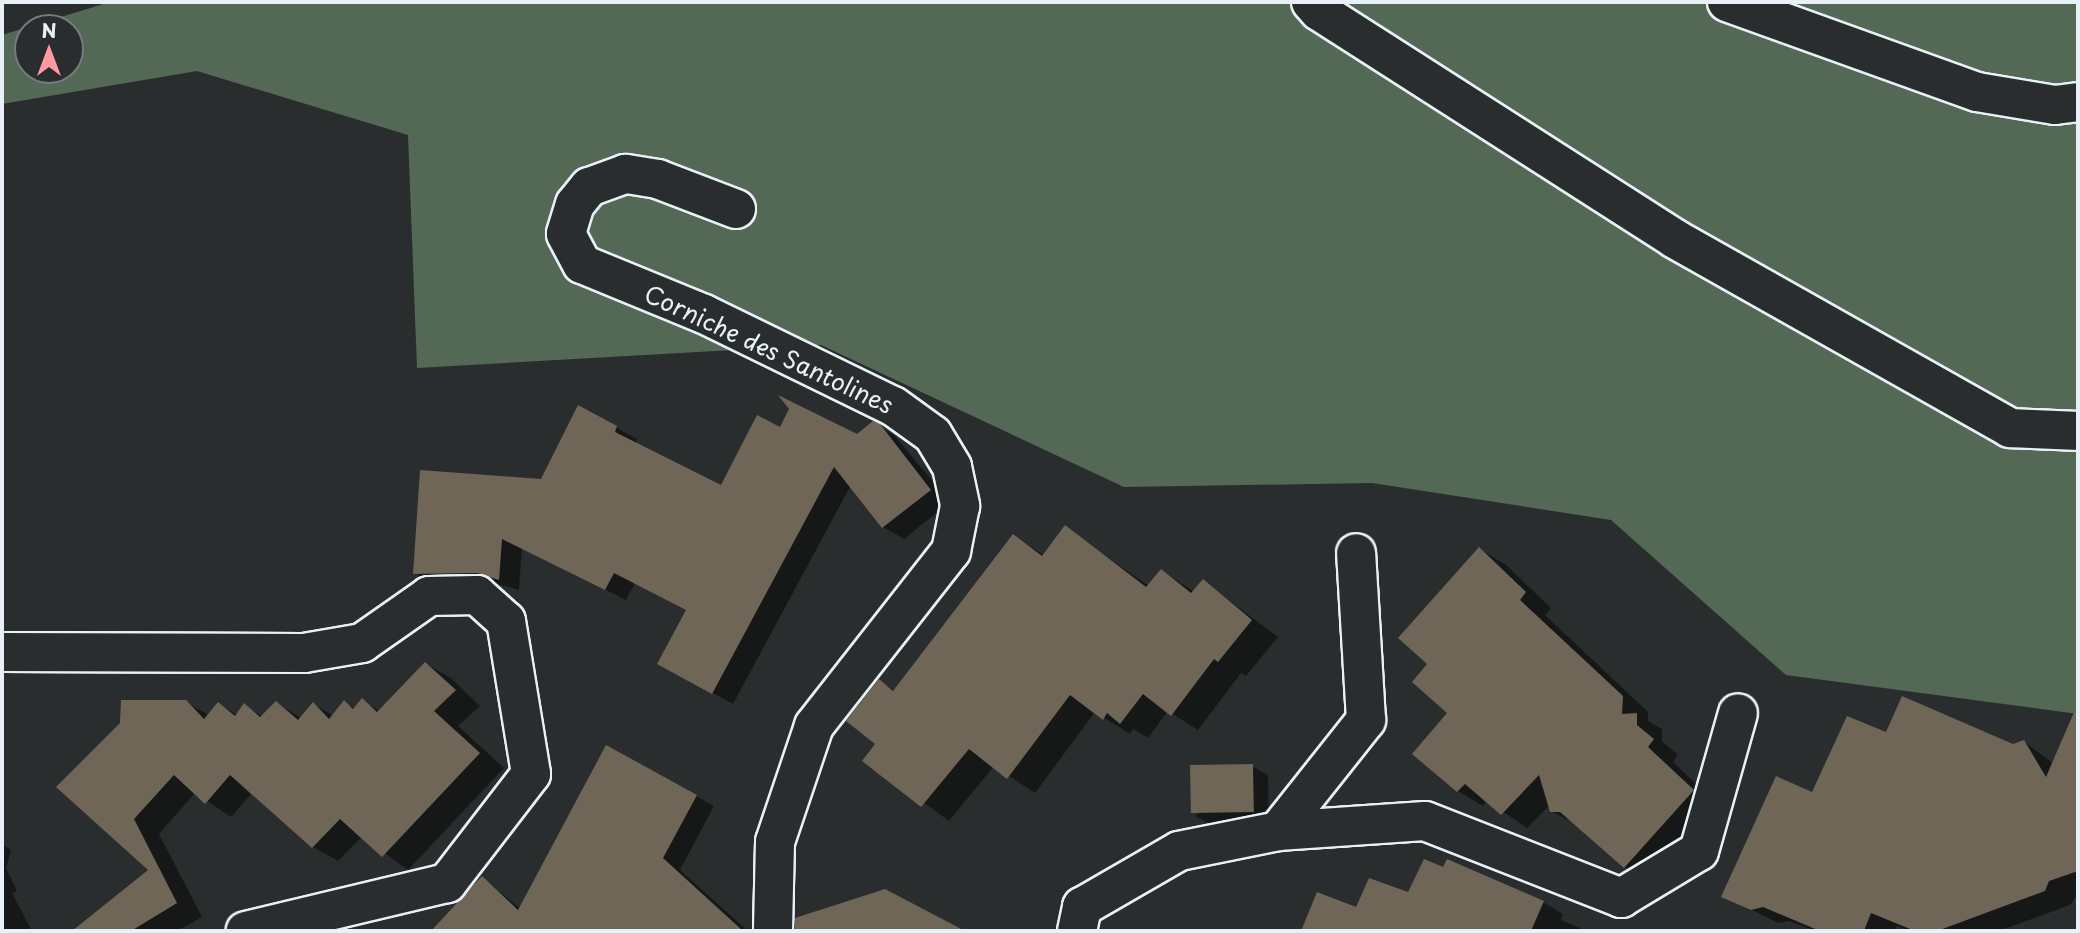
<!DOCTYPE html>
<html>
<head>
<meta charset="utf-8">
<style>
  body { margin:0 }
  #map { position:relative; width:2080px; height:933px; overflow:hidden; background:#2a2d2e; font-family:"Playpen Sans",sans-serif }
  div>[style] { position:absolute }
  .green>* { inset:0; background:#536956 }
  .shadow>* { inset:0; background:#0007 }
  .building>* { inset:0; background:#706657; transform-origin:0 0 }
  .roads { filter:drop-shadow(2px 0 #e8f1f8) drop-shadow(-2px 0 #e8f1f8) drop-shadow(0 2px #e8f1f8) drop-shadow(0 -2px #e8f1f8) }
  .street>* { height:38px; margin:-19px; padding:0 19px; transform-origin:19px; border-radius:19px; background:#2a2d2e }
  span { translate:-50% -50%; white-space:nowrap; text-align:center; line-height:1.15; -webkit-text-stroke:7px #2a2d2e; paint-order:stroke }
  .street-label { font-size:24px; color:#e8f1f8 }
  .frame { position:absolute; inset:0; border:4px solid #e8f1f8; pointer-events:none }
  .north { position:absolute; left:14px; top:14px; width:70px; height:70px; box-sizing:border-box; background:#2a2d2e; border:2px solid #767b7f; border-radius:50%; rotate:0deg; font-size:19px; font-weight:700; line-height:28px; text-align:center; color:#e8f1f8 }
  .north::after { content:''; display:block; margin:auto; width:24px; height:32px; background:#ff9aa2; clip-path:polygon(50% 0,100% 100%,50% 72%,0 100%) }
</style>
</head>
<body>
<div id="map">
  <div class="green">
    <div style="clip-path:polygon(evenodd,110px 2px,2078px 2px,2078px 714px,1786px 675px,1611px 520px,1372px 483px,1124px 487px,821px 345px,417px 368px,408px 135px,197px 71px,2px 104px,2px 35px,110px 2px,28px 28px,70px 28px,70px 70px,28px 70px,28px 28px)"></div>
  </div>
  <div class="shadow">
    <div style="clip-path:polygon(579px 407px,637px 439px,635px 444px,722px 488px,781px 429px,857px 436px,873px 423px,894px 435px,950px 502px,904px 539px,883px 527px,851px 485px,733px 704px,679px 675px,688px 610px,635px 583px,626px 600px,522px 548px,519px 590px,498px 584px,435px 585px,415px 573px,542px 481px)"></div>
    <div style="clip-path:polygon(1065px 528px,1149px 586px,1162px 571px,1195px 592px,1203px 581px,1278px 637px,1246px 676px,1241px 673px,1198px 730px,1168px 711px,1148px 738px,1133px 729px,1130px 734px,1095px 712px,1035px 793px,994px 766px,949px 821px,865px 760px,878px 744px,879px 681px,895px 691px,1013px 536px,1044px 555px)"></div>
    <div style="clip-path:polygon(1479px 549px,1505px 564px,1551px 608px,1545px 615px,1648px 712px,1648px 721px,1662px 729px,1662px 741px,1678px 755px,1673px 762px,1718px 805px,1650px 881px,1625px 867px,1579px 826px,1551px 811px,1550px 805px,1527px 828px,1487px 801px,1483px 806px,1458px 791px,1450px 713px,1429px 664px)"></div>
    <div style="clip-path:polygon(426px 664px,451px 678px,480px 706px,458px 726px,504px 768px,408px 870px,362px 837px,338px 861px,313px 847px,252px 793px,231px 817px,195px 793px,159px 834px,202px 917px,177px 931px,74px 931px,150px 870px,59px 786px,185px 702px,209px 715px,219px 704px,237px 715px,245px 706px,263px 717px,277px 703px,301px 718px,313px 704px,334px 716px,344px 702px,356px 709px,362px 701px,380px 711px)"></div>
    <div style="clip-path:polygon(2072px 723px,2078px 726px,2078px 894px,2070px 905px,1999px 931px,1909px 931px,1897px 926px,1894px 931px,1815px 931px,1789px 921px,1778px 923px,1724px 896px,1813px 795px,1887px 735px,2013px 746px,2024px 742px,2054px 764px)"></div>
    <div style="clip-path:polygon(1252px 766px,1268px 775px,1269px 819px,1210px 824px,1195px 816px)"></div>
    <div style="clip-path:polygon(696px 796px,714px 806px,680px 870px,748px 931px,434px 931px,482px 878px,521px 909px)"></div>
    <div style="clip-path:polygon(2px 844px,11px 850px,6px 868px,17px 891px,12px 893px,32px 931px,2px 931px)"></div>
    <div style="clip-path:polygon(1318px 894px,1357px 909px,1409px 895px,1543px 902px,1563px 914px,1561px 920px,1587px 931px,1303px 931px)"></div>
    <div style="clip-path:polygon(839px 905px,947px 925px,945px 931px,825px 931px)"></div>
  </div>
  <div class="building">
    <div style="clip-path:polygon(778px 395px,857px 434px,873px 421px,880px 424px,931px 490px,882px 528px,834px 467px,712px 694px,657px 664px,686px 610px,614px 573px,605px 590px,502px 539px,499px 580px,477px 573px,413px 574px,420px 470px,541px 479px,578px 405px,617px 426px,615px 432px,721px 485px,757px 415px,780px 427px,789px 409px)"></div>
    <div style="clip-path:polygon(1065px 525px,1146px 587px,1161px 569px,1191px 593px,1203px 579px,1252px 620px,1218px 662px,1214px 659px,1171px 716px,1143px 694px,1120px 724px,1107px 713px,1103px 720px,1070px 695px,1007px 779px,969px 749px,921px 807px,862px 761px,875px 744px,846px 721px,879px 679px,893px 691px,1013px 534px,1042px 556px)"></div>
    <div style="clip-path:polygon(1479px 547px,1526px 592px,1520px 600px,1623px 696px,1622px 714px,1637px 713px,1637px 725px,1654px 739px,1648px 747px,1694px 790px,1624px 868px,1560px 812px,1550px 812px,1539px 775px,1501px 815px,1465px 784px,1457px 792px,1412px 754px,1447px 713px,1412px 682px,1427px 664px,1398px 638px)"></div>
    <div style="clip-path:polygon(425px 662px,456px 690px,434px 711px,480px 753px,382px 857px,340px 819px,312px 848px,230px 775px,205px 804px,174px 775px,134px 819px,177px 903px,131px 931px,72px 931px,148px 870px,56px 787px,120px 723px,121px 700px,186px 700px,204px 719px,218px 702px,235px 716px,244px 703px,260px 717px,276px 701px,298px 720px,313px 702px,329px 719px,344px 700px,353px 709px,362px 698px,377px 712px)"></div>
    <div style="clip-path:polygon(1902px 696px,2013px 744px,2024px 740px,2046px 777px,2078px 703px,2078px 871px,2049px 881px,2045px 891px,1937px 931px,1915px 931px,1871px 913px,1864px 931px,1820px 931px,1763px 907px,1751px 910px,1721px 897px,1776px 776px,1812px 792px,1847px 716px,1886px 732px)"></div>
    <div style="clip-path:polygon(606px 745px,697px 795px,663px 858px,743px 931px,431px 931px,482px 876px,518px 910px)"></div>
    <div style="left:1253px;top:764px;width:48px;height:63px;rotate:89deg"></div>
    <div style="clip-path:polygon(1424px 859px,1443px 867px,1447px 859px,1544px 901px,1531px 931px,1301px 931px,1317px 892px,1356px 907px,1369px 878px,1408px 892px)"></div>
    <div style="clip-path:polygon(885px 889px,965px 931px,795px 931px,795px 918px)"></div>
  </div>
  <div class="roads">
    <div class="street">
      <div style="left:1311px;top:2px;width:12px;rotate:48deg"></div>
      <div style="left:1319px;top:11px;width:423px;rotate:32.6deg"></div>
      <div style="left:1675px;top:239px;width:385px;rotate:29.4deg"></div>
      <div style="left:2010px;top:428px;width:68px;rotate:2.5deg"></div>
      <div style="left:1727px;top:2px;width:266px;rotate:19.8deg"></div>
      <div style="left:1977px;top:92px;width:79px;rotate:9.5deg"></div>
      <div style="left:2055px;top:105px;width:23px;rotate:-7deg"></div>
      <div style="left:736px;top:209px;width:84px;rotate:-159deg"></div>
      <div style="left:658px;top:179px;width:33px;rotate:-171deg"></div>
      <div style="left:625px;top:174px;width:38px;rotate:160deg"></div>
      <div style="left:589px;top:187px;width:22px;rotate:129deg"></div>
      <div style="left:575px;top:204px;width:31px;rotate:107deg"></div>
      <div style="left:566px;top:234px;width:34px;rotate:62deg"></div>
      <div style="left:582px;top:264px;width:132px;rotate:22.3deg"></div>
      <div style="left:704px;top:314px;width:210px;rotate:26deg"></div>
      <div style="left:893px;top:406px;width:49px;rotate:35.9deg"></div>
      <div style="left:933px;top:435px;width:37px;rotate:59deg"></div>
      <div style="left:952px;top:467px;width:40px;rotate:78deg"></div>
      <div style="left:960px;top:506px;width:46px;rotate:101.3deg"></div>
      <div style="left:951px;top:551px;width:222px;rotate:128.1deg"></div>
      <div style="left:814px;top:726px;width:122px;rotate:108.6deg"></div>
      <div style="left:775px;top:842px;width:89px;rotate:91.3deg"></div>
      <div style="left:2px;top:652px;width:302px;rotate:0.2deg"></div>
      <div style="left:304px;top:653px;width:59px;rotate:-9.8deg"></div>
      <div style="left:362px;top:643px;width:82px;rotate:-35deg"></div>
      <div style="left:429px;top:596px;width:48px;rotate:-1.2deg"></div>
      <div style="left:477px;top:595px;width:39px;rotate:42deg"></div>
      <div style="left:506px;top:621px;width:155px;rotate:80.7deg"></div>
      <div style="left:531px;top:774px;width:138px;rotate:127.6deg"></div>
      <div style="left:447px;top:883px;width:207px;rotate:166.6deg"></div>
      <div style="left:1278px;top:831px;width:142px;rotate:-51.6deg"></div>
      <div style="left:1366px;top:720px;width:167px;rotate:-93.4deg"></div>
      <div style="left:1077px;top:931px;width:25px;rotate:-78deg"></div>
      <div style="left:1082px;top:907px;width:112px;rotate:-30deg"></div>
      <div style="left:1179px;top:851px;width:101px;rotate:-11.4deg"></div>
      <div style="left:1278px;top:831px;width:147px;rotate:-3.9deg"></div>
      <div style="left:1425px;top:821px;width:211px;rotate:21.4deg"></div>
      <div style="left:1621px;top:898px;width:91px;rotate:-31.1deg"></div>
      <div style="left:1699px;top:851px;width:143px;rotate:-74.2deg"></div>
    </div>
  </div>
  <div class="street-label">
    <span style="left:769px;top:349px;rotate:25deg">Corniche des Santolines</span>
  </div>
  <div class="frame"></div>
  <div class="north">N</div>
</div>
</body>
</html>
